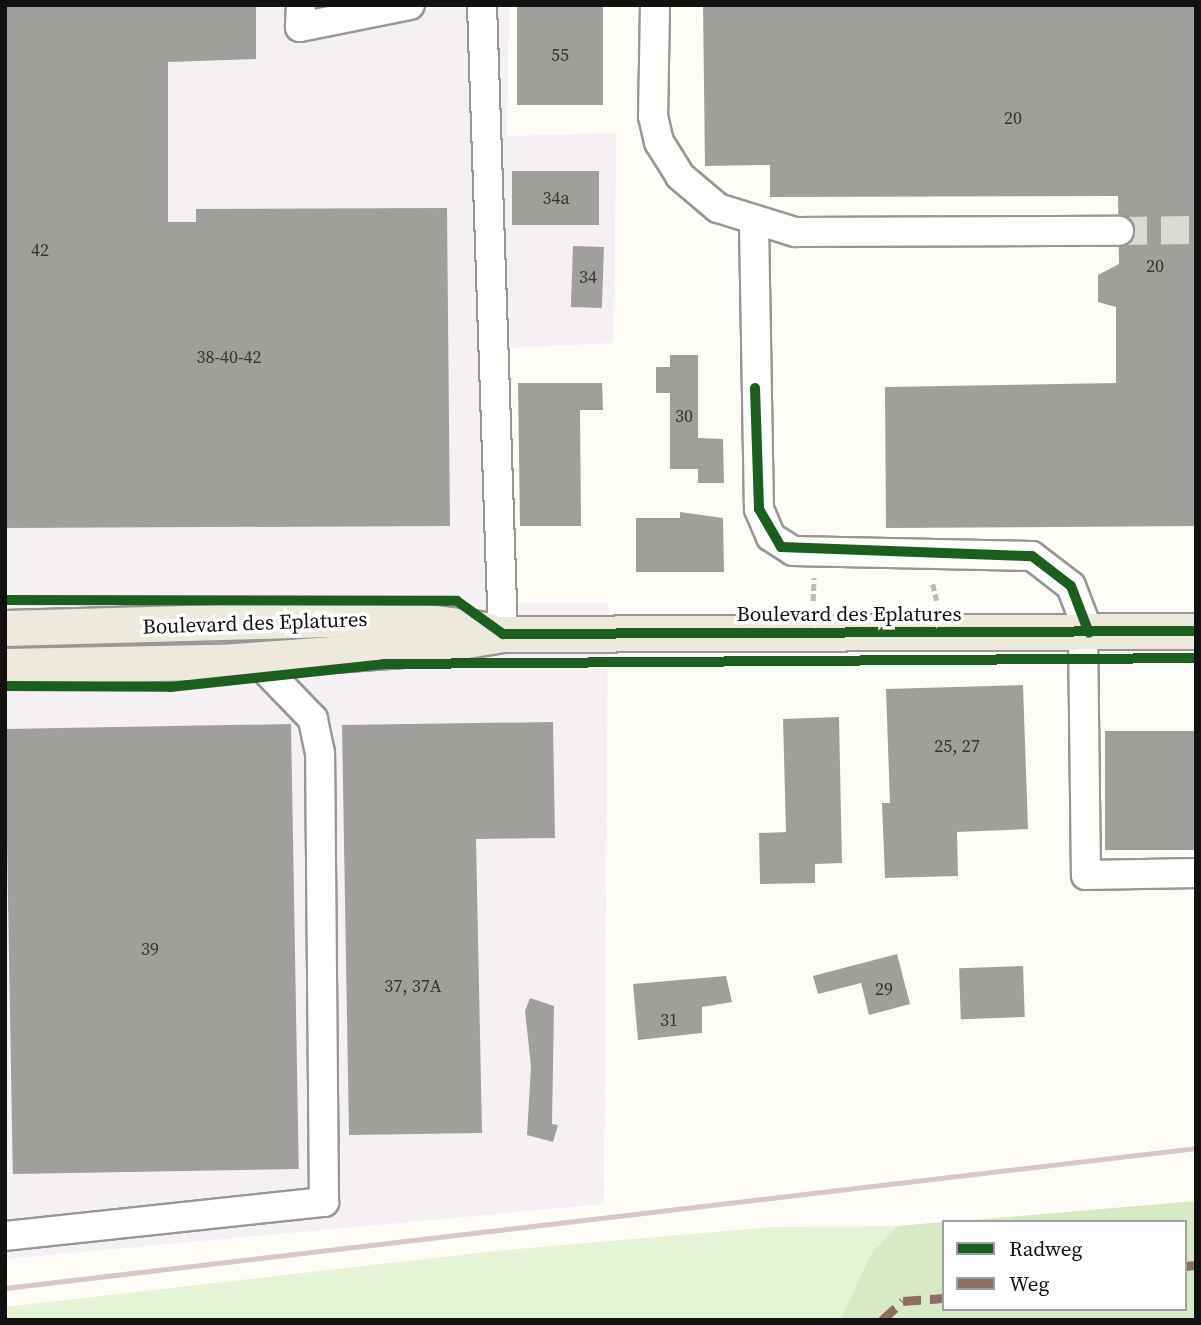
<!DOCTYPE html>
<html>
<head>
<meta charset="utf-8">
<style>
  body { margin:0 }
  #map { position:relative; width:1201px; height:1325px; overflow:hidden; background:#fdfcf7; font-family:"Source Serif 4",serif }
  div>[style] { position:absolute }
  .industrial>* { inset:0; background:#f5f0f3 }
  .green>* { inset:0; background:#e7f3d7 }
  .forest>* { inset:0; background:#d8eac5 }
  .building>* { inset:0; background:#a19f9c; transform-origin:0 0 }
  .minor-tunnel>* { height:28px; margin-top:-14px; transform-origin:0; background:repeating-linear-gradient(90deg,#dad9d4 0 28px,transparent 0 42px) }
  .path>* { height:4.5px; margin-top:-2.25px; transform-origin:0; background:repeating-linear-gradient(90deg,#b9b9b8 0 7px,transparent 0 10.5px) }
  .roads { filter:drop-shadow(2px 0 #979795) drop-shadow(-2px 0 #979795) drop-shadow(0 2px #979795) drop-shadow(0 -2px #979795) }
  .minor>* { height:28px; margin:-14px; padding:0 14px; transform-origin:14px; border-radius:14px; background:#fffffe }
  .major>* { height:35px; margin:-17.5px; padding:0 17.5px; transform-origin:17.5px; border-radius:17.5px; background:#ede9dc }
  .rail>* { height:5px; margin:-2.5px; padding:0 2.5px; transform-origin:2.5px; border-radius:2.5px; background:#d9c6c7 }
  .quiet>* { height:9px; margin-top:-4.5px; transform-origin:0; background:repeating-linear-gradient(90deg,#8d6e63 0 18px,transparent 0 27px) }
  .cycleway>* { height:10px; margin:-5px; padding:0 5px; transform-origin:5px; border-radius:5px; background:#1b5e20 }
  span { translate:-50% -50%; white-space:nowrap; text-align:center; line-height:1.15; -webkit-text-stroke:7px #fff; paint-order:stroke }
  .number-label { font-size:18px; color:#353434 }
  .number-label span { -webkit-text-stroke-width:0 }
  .street-label { font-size:21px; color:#111 }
  .frame { position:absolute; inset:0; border:7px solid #111; pointer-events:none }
  .legend { position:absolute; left:942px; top:1220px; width:245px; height:91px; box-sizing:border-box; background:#fff; border:2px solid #a0a0a0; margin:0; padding:9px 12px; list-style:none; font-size:21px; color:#111 }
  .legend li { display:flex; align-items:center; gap:14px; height:35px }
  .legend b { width:35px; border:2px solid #a0a0a0 }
</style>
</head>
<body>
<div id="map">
  <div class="industrial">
    <div style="clip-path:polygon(5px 5px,509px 5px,507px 136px,616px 133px,614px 343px,507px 348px,509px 603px,608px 603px,604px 1204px,5px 1259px)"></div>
  </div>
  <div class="green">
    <div style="clip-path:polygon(897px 1226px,871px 1254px,840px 1320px,5px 1320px,5px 1307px,495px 1251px,772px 1227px)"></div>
  </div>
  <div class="forest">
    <div style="clip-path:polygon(1196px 1201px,1196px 1320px,840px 1320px,871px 1254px,897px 1226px,944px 1222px,944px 1309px,1185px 1309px,1185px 1222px,947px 1222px)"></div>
  </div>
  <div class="building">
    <div style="clip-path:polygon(5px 5px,256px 5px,256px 59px,168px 62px,168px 222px,196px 222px,196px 209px,447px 208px,450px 526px,5px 528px)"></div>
    <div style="left:517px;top:5px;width:86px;height:100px"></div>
    <div style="clip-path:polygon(703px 5px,1196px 5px,1196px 526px,886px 528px,885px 387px,1116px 383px,1116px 307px,1098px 302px,1098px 275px,1119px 264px,1118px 196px,770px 197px,770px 165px,705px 166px)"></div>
    <div style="left:512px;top:171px;width:87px;height:54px"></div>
    <div style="left:573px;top:246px;width:31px;height:61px;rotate:2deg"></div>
    <div style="clip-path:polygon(670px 355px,698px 355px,698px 438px,723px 439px,724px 483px,698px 483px,698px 469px,670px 469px,670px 393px,656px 393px,656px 367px,670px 367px)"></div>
    <div style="clip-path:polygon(518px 383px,602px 383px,603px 410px,580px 410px,581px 526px,520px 526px)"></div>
    <div style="clip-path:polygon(680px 512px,723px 518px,724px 572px,636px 572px,636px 518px,680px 518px)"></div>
    <div style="clip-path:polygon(1023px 685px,1028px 829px,957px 832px,958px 876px,885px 878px,882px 803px,890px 803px,886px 689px)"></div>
    <div style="clip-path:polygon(839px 717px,842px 863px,815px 864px,815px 883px,760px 884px,759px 833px,786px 832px,783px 719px)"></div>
    <div style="clip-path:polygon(553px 722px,555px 838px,476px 839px,482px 1133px,349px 1135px,342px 725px)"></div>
    <div style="left:291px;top:724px;width:445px;height:286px;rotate:89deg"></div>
    <div style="left:1196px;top:731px;width:119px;height:91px;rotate:90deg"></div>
    <div style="clip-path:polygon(897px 954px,910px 1004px,869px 1015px,861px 983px,818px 994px,813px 976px)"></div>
    <div style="left:1023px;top:966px;width:51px;height:64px;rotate:88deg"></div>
    <div style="clip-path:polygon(726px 976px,732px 1002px,702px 1007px,702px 1033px,638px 1040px,633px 984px)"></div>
    <div style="clip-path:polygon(530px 998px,554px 1006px,552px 1124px,558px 1125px,553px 1142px,527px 1135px,531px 1066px,525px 1011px)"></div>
  </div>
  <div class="minor-tunnel">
    <div style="left:1119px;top:231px;width:77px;rotate:-0.7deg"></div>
  </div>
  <div class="path">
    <div style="left:933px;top:584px;width:17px;rotate:77deg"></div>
    <div style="left:813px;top:601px;width:23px;rotate:-88deg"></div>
  </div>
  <div class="roads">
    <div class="minor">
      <div style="left:301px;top:5px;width:22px;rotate:93deg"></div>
      <div style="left:300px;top:27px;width:112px;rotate:-11.3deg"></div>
      <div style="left:482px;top:5px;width:629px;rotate:88.09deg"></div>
      <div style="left:655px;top:5px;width:111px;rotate:91deg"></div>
      <div style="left:653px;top:116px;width:27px;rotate:77deg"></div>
      <div style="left:659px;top:142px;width:40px;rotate:58deg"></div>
      <div style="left:680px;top:176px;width:50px;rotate:40.1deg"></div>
      <div style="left:718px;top:208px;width:81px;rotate:17.3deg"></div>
      <div style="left:795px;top:232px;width:324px;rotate:-0.2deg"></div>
      <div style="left:754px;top:224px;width:285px;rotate:89deg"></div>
      <div style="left:759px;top:509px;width:30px;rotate:67deg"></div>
      <div style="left:771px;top:537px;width:26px;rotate:32deg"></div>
      <div style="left:793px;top:551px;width:239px;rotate:1.2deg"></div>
      <div style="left:1032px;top:556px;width:49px;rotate:37.6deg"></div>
      <div style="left:1071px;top:586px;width:50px;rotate:69deg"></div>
      <div style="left:1083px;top:632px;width:243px;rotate:89.3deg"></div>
      <div style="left:1086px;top:875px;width:110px;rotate:-1deg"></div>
      <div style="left:5px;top:1236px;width:321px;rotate:-6.1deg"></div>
      <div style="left:324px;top:1202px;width:449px;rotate:-90.5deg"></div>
      <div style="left:320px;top:753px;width:35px;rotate:-102deg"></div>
      <div style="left:313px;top:719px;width:85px;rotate:-134deg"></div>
    </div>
    <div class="major">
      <div style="left:5px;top:628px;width:388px;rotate:-1.6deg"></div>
      <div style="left:393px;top:617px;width:94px;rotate:8deg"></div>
      <div style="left:5px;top:666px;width:216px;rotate:-1.1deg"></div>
      <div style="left:221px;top:662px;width:196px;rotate:-4.1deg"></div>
      <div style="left:416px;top:648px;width:88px;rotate:-9.1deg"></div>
      <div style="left:503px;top:634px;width:693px;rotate:-0.25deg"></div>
    </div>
  </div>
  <div class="rail">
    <div style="left:5px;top:1288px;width:1199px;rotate:-6.7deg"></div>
  </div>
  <div class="quiet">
    <div style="left:1185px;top:1266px;width:11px;rotate:-5deg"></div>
    <div style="left:882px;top:1320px;width:28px;rotate:-42deg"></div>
    <div style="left:903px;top:1301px;width:41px;rotate:-4.2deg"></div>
  </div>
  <div class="cycleway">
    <div style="left:755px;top:388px;width:121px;rotate:88.1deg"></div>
    <div style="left:759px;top:509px;width:44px;rotate:59.9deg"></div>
    <div style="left:781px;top:547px;width:251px;rotate:2.1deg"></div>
    <div style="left:1032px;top:556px;width:49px;rotate:37.6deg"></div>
    <div style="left:1071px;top:586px;width:50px;rotate:69deg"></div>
    <div style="left:5px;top:600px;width:452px;rotate:0.1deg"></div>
    <div style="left:457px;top:601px;width:57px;rotate:35.7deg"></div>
    <div style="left:503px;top:634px;width:693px;rotate:-0.25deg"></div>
    <div style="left:5px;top:686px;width:165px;rotate:0.3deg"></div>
    <div style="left:170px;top:687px;width:215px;rotate:-6.1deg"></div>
    <div style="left:384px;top:664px;width:812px;rotate:-0.42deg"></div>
  </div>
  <div class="number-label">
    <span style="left:560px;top:55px">55</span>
    <span style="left:1013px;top:118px">20</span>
    <span style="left:556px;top:198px">34a</span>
    <span style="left:40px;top:250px">42</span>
    <span style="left:1155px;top:266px">20</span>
    <span style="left:588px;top:277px">34</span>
    <span style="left:229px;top:357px">38-40-42</span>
    <span style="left:684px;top:416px">30</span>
    <span style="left:957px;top:746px">25, 27</span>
    <span style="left:150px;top:949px">39</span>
    <span style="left:413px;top:986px">37, 37A</span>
    <span style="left:884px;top:989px">29</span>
    <span style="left:669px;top:1020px">31</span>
  </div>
  <div class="street-label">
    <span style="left:849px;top:614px">Boulevard des Eplatures</span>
    <span style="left:255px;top:623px;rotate:-2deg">Boulevard des Eplatures</span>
  </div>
  <div class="frame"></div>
  <ul class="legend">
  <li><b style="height:9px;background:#1b5e20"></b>Radweg</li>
  <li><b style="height:9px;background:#8d6e63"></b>Weg</li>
  </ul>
</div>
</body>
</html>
